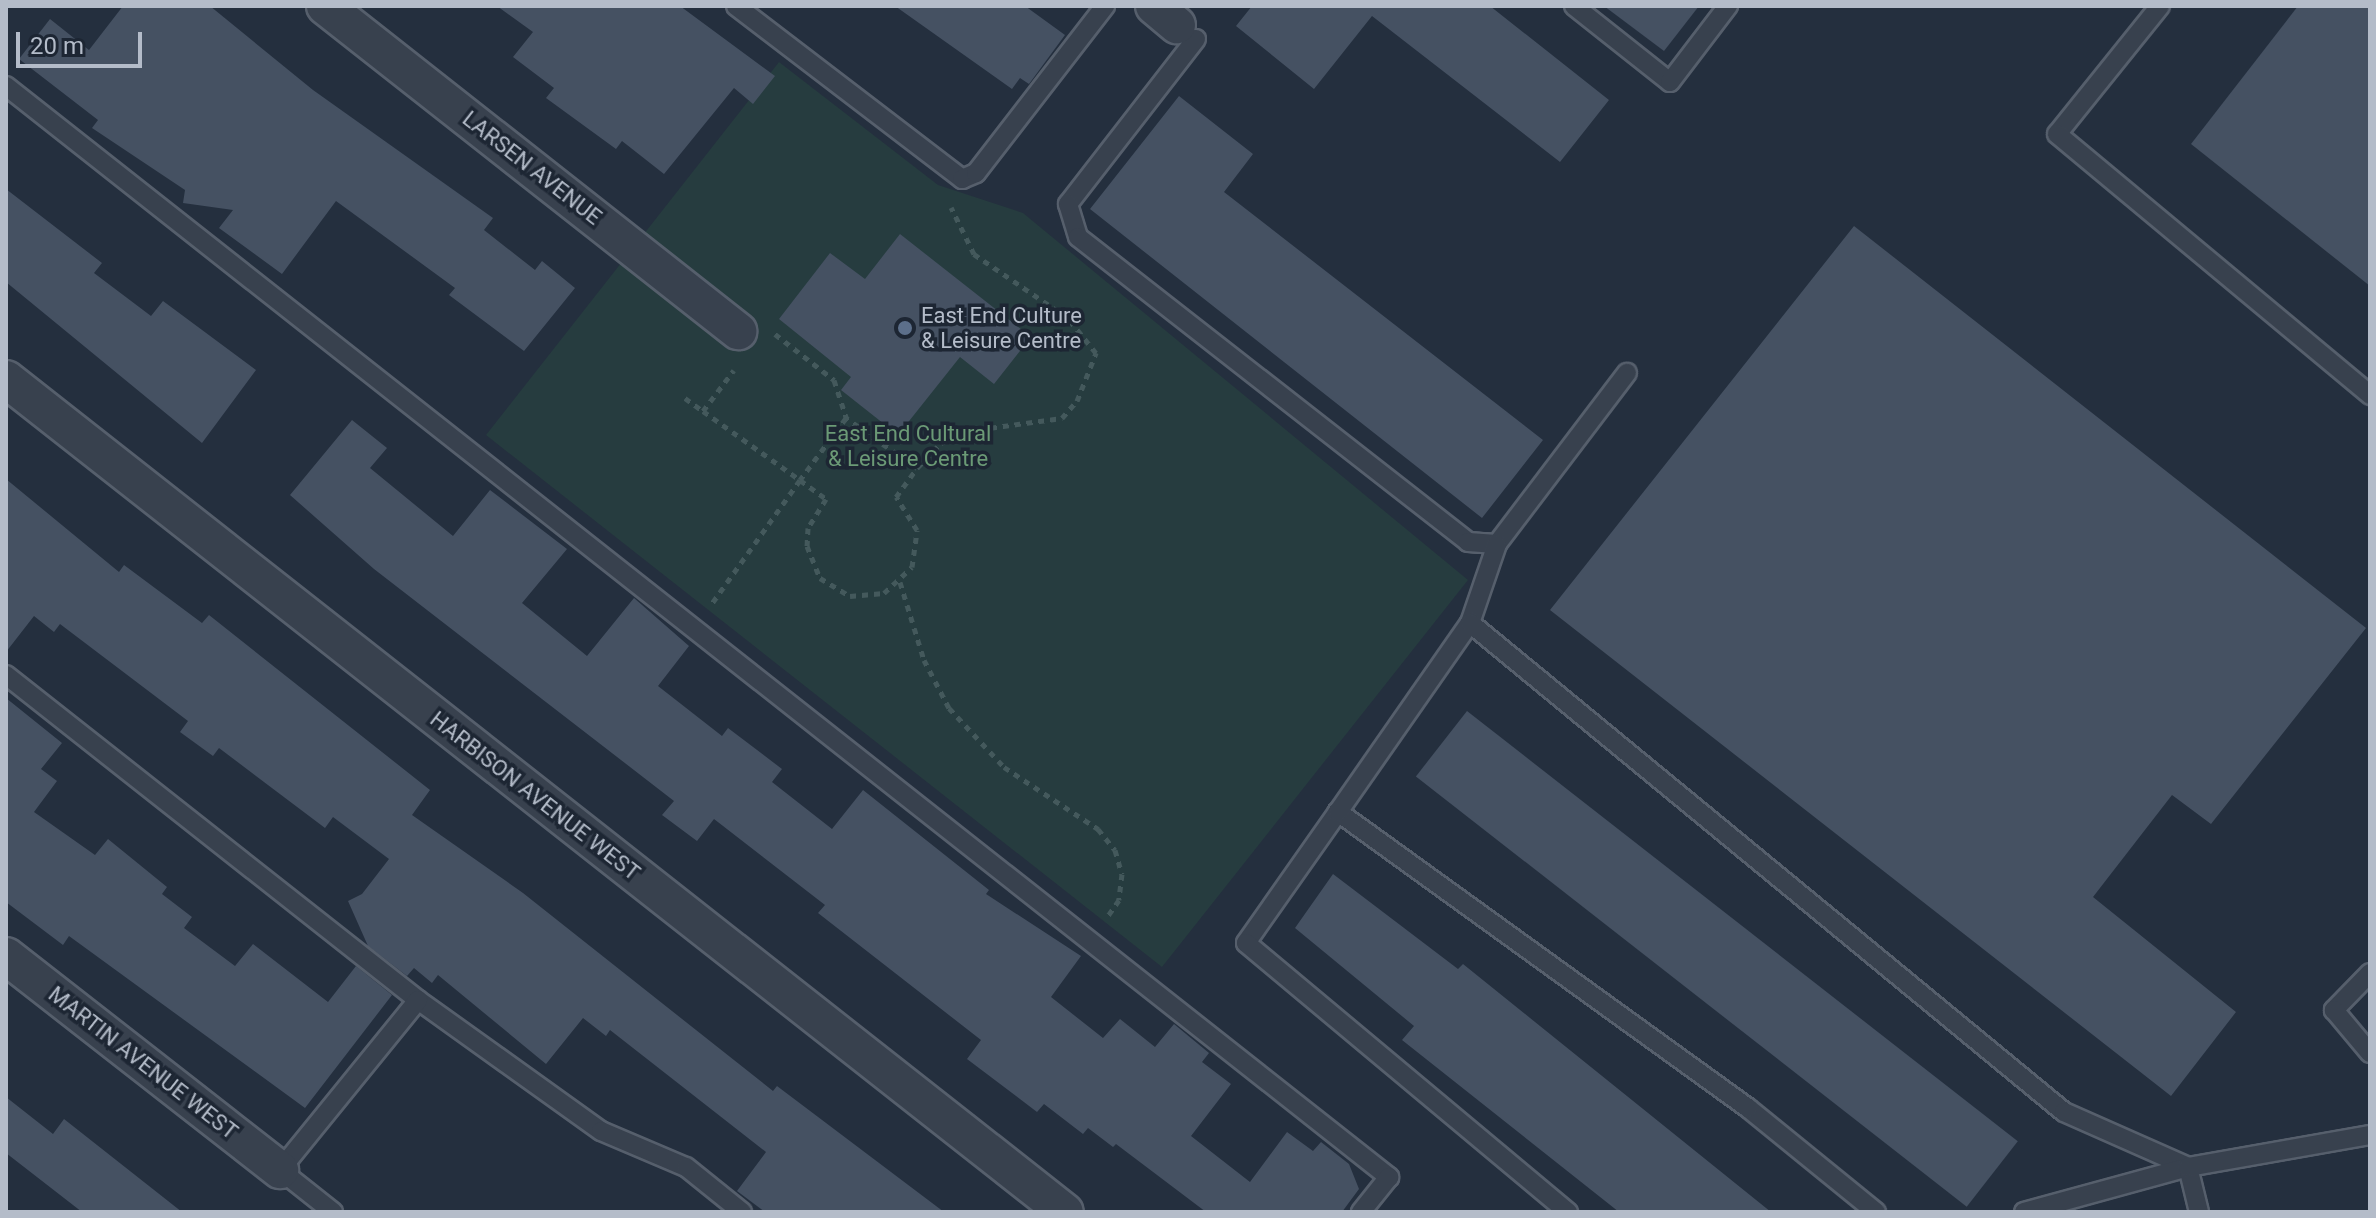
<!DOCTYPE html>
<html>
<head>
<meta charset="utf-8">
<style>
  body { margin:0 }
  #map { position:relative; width:2376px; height:1218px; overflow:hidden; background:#242f3e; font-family:Roboto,sans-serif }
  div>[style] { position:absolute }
  .green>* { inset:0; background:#263c3f }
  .building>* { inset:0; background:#455162; transform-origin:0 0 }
  .path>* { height:5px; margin-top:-2.5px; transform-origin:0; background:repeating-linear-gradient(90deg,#44595c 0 6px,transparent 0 12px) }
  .roads { filter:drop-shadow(2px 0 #565f6c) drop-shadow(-2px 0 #565f6c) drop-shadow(0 2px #565f6c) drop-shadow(0 -2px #565f6c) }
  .lane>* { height:18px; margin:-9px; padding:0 9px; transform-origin:9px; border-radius:9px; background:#38414e }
  .street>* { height:36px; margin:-18px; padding:0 18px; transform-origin:18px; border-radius:18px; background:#38414e }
  .dots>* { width:22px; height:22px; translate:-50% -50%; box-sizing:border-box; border:4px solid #1d2633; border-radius:50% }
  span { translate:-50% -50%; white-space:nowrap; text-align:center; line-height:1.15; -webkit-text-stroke:7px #1d2633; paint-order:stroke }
  .street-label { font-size:22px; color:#b4bcc9 }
  .poi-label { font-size:22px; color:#b4bcc9 }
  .left { translate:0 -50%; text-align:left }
  .park-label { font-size:22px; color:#6b9a76 }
  .frame { position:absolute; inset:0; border:8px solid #b4bcc9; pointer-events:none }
  .scale { position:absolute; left:16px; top:32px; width:126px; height:36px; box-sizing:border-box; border:4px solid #b4bcc9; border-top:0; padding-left:10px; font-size:24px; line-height:28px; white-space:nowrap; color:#b4bcc9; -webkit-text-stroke:6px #1d2633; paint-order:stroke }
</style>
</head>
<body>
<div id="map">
  <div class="green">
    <div style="clip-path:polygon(779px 62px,938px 185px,1023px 213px,1468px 580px,1162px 967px,486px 435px)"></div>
  </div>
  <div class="building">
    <div style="clip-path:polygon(123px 6px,210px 6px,313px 90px,493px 218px,484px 230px,535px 270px,542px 261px,575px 288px,524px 351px,449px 295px,455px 288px,336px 201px,282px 274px,219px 228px,233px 210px,183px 203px,185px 190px,92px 128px,98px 120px,19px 59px,50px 19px,89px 50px)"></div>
    <div style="clip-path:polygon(497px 6px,680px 6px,775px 76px,753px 104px,734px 88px,664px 174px,622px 141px,616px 149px,546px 98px,554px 88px,513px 57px,533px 32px)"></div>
    <div style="clip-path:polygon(895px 6px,1025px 6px,1065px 35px,1029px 84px,1020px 78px,1012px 89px)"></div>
    <div style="clip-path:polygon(1252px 6px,1490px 6px,1609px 100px,1560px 162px,1372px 16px,1314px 89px,1236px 26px)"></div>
    <div style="clip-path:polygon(1604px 6px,1699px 6px,1664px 51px)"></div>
    <div style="clip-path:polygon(2298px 6px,2370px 6px,2370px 286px,2191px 144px)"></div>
    <div style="clip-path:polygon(1179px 96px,1253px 154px,1224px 192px,1543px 440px,1482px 518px,1090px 209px)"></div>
    <div style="clip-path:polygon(6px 189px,102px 263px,94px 273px,151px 316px,163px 301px,256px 370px,202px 443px,6px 282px)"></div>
    <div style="clip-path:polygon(1854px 226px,2366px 628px,2211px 824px,2172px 795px,2093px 897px,2236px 1012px,2171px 1096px,1550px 610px)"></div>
    <div style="clip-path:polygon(900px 234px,1031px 337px,994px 384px,960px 357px,898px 435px,841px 390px,851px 377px,779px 319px,830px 253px,865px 279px)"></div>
    <div style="clip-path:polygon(352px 420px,387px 448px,370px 468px,453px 536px,490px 490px,567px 549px,522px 603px,587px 656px,634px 598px,689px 646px,658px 686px,722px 736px,728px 728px,782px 769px,772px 782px,832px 829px,863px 790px,989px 890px,986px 894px,1081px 956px,1051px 997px,1103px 1038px,1120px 1019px,1155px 1047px,1174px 1024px,1209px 1053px,1202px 1062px,1231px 1084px,1191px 1136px,1250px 1182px,1287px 1132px,1313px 1151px,1321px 1142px,1349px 1164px,1359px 1189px,1342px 1212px,1206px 1212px,1116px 1144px,1113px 1147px,1088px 1128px,1083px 1134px,1044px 1104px,1037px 1112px,967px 1059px,981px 1040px,818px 913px,825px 905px,714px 819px,697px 841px,662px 815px,674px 801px,374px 569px,290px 495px)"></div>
    <div style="clip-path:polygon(6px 479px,119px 572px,124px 565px,202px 623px,209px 615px,430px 790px,412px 815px,523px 893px,773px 1091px,777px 1086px,944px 1212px,765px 1212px,737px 1191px,766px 1152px,610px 1030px,606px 1036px,583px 1018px,546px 1064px,438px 975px,432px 983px,414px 968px,407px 976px,368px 946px,348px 901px,362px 894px,389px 859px,333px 817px,325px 828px,219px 748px,213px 756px,180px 732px,188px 721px,60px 624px,54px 632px,34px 616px,6px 652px)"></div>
    <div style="clip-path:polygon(6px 698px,62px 743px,41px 769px,57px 781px,34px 812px,95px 855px,108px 839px,167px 887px,162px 894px,192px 917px,184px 928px,235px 966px,253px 944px,328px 1002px,356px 966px,392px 995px,305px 1108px,69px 936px,63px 945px,6px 902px)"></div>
    <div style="left:1467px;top:711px;width:699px;height:83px;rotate:38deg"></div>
    <div style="clip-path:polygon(1333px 874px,1458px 969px,1463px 964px,1771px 1212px,1619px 1212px,1402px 1040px,1414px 1026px,1295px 928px)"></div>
    <div style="clip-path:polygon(6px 1097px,53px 1134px,64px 1119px,182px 1212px,82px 1212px,6px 1153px)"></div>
  </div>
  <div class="path">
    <div style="left:775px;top:334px;width:75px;rotate:37.9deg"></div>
    <div style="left:834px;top:380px;width:40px;rotate:72deg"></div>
    <div style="left:685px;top:398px;width:22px;rotate:36deg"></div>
    <div style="left:703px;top:411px;width:119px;rotate:35.4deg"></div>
    <div style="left:800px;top:480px;width:32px;rotate:36deg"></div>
    <div style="left:826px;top:499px;width:34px;rotate:122deg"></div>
    <div style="left:808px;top:528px;width:18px;rotate:93deg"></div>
    <div style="left:807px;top:546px;width:35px;rotate:68deg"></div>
    <div style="left:820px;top:578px;width:35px;rotate:31deg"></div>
    <div style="left:850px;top:596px;width:34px;rotate:-5deg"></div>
    <div style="left:884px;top:593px;width:38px;rotate:-43deg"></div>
    <div style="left:912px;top:567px;width:37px;rotate:-82deg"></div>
    <div style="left:917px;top:530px;width:39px;rotate:-122deg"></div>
    <div style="left:896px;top:497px;width:36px;rotate:-54deg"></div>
    <div style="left:917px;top:468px;width:87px;rotate:-144.8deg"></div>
    <div style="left:846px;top:418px;width:77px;rotate:126.6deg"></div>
    <div style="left:800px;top:480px;width:153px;rotate:125.5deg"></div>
    <div style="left:703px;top:411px;width:51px;rotate:-52.9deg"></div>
    <div style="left:917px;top:468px;width:35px;rotate:-46deg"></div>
    <div style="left:941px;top:443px;width:29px;rotate:-25deg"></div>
    <div style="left:967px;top:431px;width:96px;rotate:-7.8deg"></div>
    <div style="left:1062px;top:418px;width:23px;rotate:-49deg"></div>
    <div style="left:1077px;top:401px;width:52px;rotate:-68.4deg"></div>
    <div style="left:1096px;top:353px;width:45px;rotate:-128.7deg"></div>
    <div style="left:1068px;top:318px;width:114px;rotate:-145.8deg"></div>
    <div style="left:974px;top:254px;width:52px;rotate:-116.1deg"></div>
    <div style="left:900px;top:582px;width:82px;rotate:72.9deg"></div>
    <div style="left:924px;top:660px;width:54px;rotate:62.5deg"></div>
    <div style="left:949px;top:708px;width:81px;rotate:47deg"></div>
    <div style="left:1004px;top:767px;width:113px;rotate:33.4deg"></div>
    <div style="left:1098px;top:829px;width:27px;rotate:51deg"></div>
    <div style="left:1115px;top:850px;width:25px;rotate:74deg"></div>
    <div style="left:1122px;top:874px;width:26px;rotate:97deg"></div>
    <div style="left:1119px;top:900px;width:19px;rotate:125deg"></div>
  </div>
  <div class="roads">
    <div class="lane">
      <div style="left:736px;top:6px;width:285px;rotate:37.4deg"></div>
      <div style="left:962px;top:179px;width:15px;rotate:-23deg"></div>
      <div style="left:976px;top:173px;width:211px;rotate:-52.3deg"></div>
      <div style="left:1574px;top:6px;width:122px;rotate:38.4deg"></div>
      <div style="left:1670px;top:82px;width:96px;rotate:-52.7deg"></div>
      <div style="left:2160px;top:6px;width:164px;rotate:128.8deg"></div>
      <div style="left:2057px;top:134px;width:408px;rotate:39.8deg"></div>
      <div style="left:1196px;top:39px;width:209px;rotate:127.8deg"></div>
      <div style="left:1068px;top:204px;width:34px;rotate:73deg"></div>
      <div style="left:1078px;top:237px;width:495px;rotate:38deg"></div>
      <div style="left:1468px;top:542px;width:29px;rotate:4deg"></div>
      <div style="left:1497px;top:544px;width:215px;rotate:-52.8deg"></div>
      <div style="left:6px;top:86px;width:1762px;rotate:38.27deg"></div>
      <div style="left:1389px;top:1177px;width:45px;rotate:128.7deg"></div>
      <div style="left:1470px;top:623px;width:83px;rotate:-71.1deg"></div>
      <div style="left:6px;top:675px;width:525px;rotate:38.27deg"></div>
      <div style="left:418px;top:1000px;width:225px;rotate:35.6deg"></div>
      <div style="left:601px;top:1131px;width:92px;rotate:23deg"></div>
      <div style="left:686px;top:1167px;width:72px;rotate:38.8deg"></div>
      <div style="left:1338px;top:812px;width:160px;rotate:125.1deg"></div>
      <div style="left:1246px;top:943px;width:420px;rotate:39.9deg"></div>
      <div style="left:2370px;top:973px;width:52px;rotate:134.2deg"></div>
      <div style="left:2334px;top:1010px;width:56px;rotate:50.1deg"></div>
      <div style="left:333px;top:1212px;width:68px;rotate:-141.6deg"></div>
      <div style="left:280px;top:1170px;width:219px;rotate:-50.9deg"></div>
      <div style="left:1876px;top:1212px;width:165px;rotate:-140.9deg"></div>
      <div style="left:1748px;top:1108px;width:506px;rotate:-144.17deg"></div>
      <div style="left:1338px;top:812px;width:231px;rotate:-55.1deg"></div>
      <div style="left:1470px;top:623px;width:769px;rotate:39.46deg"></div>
      <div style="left:2064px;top:1112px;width:136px;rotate:23.9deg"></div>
      <div style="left:2024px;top:1212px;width:170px;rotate:-15.3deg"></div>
      <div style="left:2199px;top:1212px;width:46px;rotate:-103.7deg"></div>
      <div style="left:2188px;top:1167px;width:185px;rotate:-10deg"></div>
    </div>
    <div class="street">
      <div style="left:325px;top:6px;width:526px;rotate:38.2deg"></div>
      <div style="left:1154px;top:6px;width:30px;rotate:40deg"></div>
      <div style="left:6px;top:379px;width:1347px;rotate:38.19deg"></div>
      <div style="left:6px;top:956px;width:348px;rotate:38deg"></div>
    </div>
  </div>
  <div class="dots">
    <div style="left:905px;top:328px;background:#5c6f8a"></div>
  </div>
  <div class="street-label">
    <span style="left:532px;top:168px;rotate:38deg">LARSEN AVENUE</span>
    <span style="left:535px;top:796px;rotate:38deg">HARBISON AVENUE WEST</span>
    <span style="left:143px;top:1063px;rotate:38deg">MARTIN AVENUE WEST</span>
  </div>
  <div class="poi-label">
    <span class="left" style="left:921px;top:328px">East End Culture<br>&amp; Leisure Centre</span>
  </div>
  <div class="park-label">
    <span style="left:908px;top:446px">East End Cultural<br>&amp; Leisure Centre</span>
  </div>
  <div class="frame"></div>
  <div class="scale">20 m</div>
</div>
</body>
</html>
